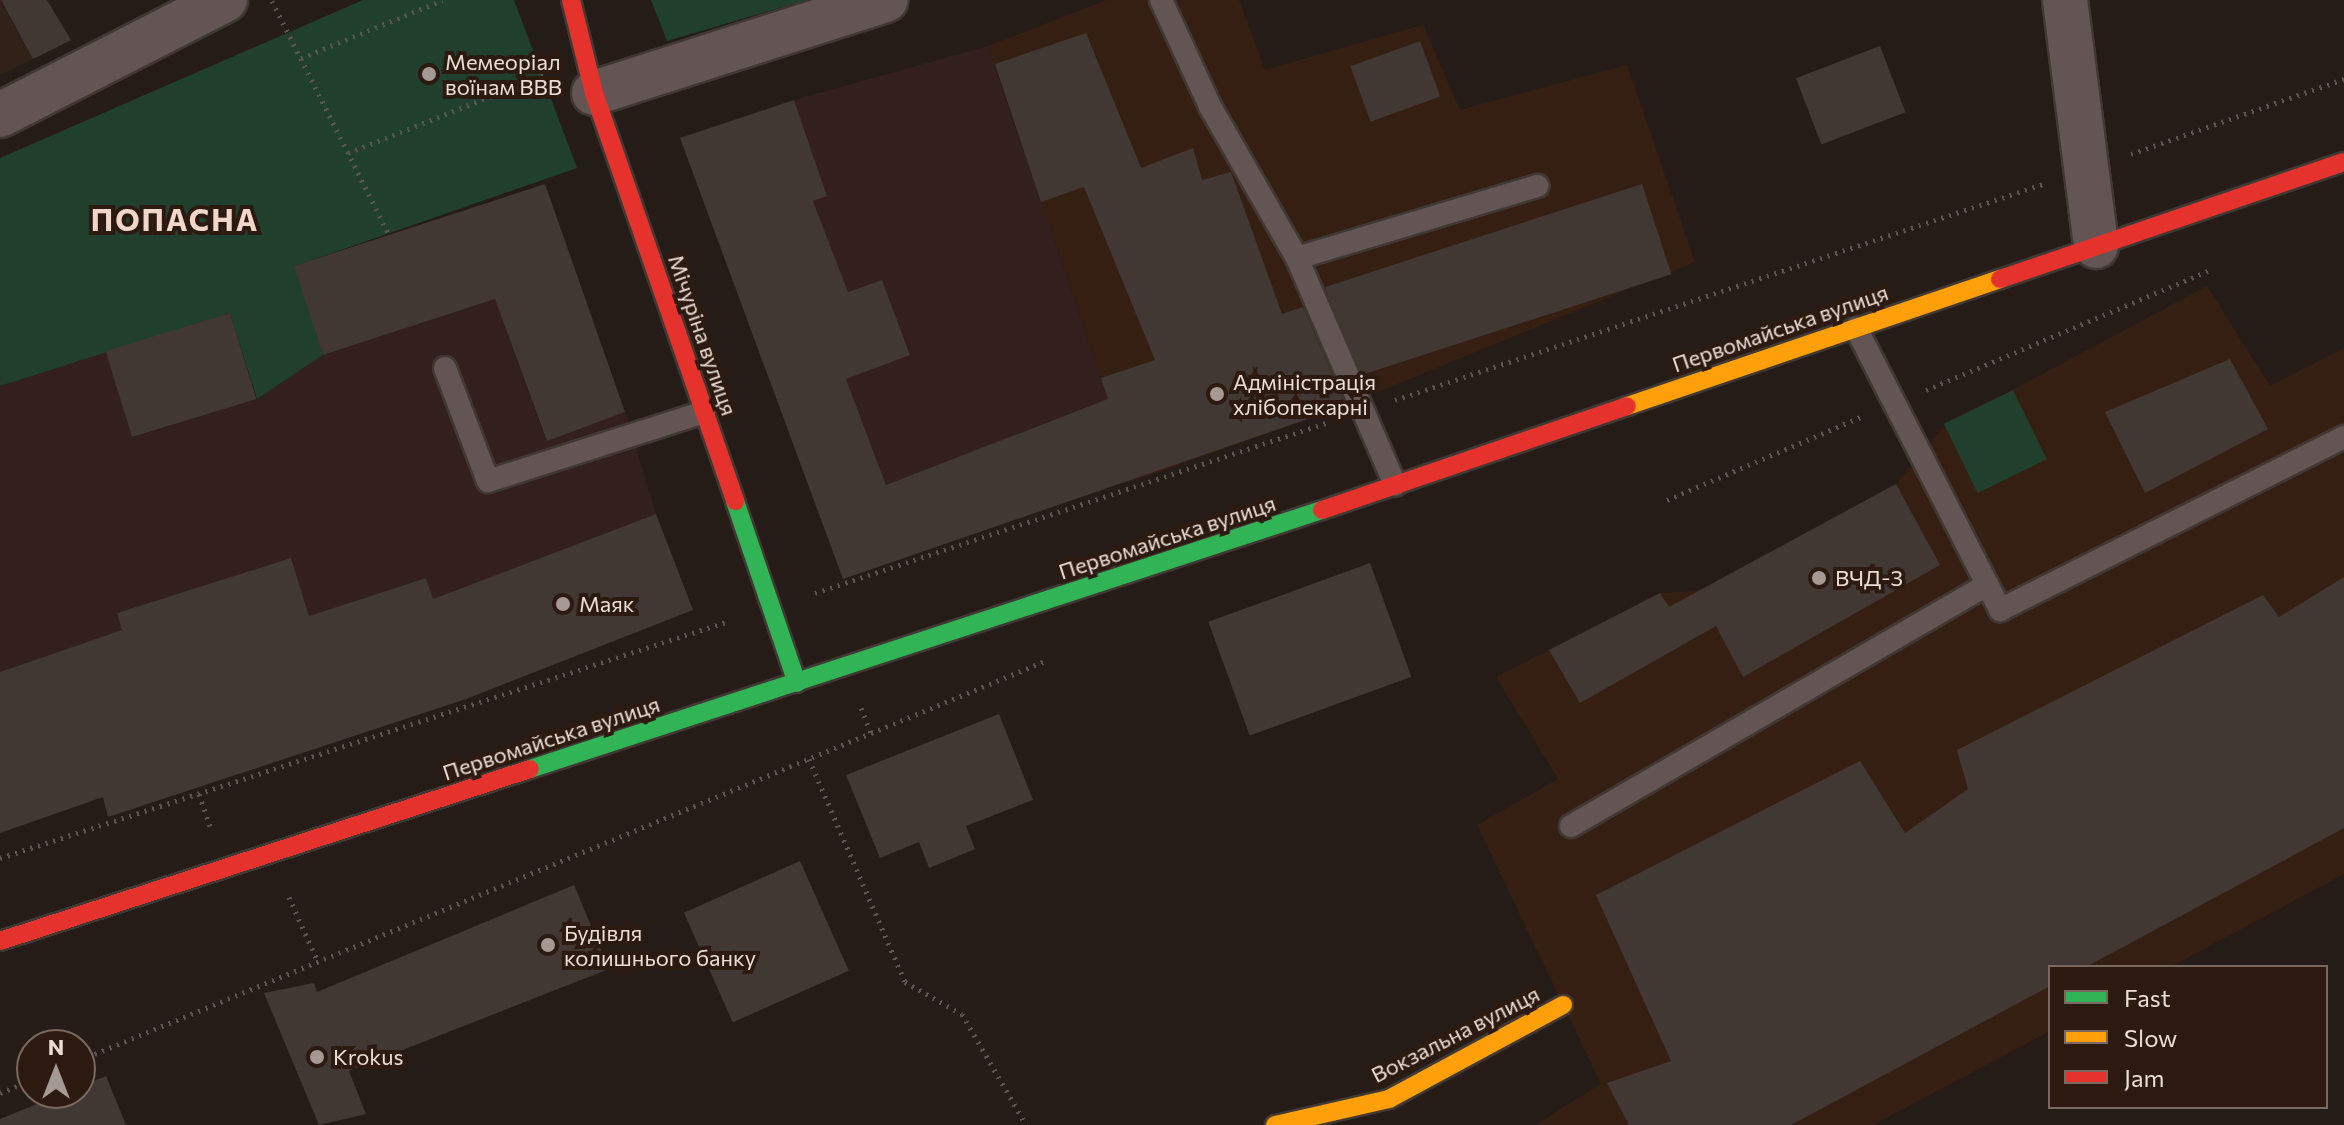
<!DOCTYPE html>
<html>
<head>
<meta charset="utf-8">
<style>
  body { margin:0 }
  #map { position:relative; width:2344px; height:1125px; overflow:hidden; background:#261c17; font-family:Commissioner,sans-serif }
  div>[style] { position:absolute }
  .commercial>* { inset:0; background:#321f1e }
  .built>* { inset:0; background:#351f13 }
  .education>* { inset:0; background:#312119 }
  .green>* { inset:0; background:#203f2d; transform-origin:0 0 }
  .building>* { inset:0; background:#413834; transform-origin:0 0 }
  .path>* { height:5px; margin-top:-2.5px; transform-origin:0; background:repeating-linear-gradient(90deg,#5d5350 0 2px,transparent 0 8px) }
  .roads { filter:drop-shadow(2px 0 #403833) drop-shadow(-2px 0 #403833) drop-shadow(0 2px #403833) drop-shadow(0 -2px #403833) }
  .lane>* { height:22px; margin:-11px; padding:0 11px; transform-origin:11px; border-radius:11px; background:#625553 }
  .street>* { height:44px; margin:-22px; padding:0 22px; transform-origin:22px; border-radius:22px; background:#625553 }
  .fast>* { height:18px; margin:-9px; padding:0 9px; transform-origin:9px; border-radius:9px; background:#30b455 }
  .slow>* { height:18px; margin:-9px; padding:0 9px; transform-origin:9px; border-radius:9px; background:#ff9f0a }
  .jam>* { height:18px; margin:-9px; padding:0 9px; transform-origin:9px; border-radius:9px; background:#e5322d }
  .dots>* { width:22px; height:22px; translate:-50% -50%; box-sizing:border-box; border:4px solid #2c1a11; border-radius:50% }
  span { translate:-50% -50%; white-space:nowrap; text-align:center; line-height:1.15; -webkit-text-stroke:8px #2c1a11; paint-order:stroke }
  .poi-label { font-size:22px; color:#eaddd6 }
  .left { translate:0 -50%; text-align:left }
  .street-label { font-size:22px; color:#eaddd6 }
  .district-label { font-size:30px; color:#f1d7ca; font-weight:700; letter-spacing:2px }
  .legend { position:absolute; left:2048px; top:965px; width:280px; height:144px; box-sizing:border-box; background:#2c1a11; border:2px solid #786860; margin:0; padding:10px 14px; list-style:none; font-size:24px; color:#eaddd6 }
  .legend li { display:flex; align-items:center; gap:16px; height:40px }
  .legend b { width:40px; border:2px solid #786860 }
  .north { position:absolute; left:16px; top:1029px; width:80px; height:80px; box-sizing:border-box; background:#2c1a11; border:2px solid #786860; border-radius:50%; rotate:0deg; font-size:22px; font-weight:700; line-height:32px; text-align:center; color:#eaddd6 }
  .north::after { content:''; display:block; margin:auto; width:28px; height:36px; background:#a59993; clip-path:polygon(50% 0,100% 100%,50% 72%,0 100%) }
</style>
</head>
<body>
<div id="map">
  <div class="commercial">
    <div style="clip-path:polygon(988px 46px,1136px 480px,1118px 484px,1090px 406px,886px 485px,846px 379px,910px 354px,882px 280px,848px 292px,813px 201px,827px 196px,794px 100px)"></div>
    <div style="clip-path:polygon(575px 273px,503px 321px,546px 440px,625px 412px,656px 514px,433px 599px,426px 578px,309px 616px,291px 558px,117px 613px,122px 630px,0 672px,0 386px,106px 351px,133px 437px,257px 399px,323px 355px)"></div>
  </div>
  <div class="built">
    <div style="clip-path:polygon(1107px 0,1239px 0,1265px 70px,1423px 25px,1460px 110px,1627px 65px,1695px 262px,1334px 410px,1136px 480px,988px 46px)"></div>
    <div style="clip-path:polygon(2207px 286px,2270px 386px,2344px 348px,2344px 874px,2170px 967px,2050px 967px,2050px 1031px,1873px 1125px,1535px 1125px,1601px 1084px,1477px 825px,1558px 779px,1496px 677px,1660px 593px,1698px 591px,1896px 484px,1945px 426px)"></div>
  </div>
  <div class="education">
    <div style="clip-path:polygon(0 0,33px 59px,0 75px)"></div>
  </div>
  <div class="green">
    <div style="clip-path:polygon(363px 0,514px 0,577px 168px,295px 266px,323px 355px,257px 399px,230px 313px,0 386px,0 158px)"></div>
    <div style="clip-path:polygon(651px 0,806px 0,667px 41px)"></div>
    <div style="left:2013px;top:390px;width:77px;height:77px;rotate:64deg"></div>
  </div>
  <div class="building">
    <div style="clip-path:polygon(1px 0,47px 0,71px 40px,33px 59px)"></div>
    <div style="clip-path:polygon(1086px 33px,1141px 168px,1193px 148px,1202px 180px,1231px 172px,1282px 314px,1303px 307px,1343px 399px,1331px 403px,1334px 410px,843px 579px,680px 138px,794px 100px,827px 196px,813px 201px,848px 292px,882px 280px,910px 355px,846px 379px,886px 485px,1108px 399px,1101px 378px,1155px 360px,1084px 187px,1041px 202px,995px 64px)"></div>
    <div style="left:1420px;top:41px;width:59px;height:74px;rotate:70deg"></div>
    <div style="left:1880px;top:46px;width:71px;height:90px;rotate:69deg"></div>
    <div style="clip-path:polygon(545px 184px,625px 412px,547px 441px,495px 299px,323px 355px,294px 266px)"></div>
    <div style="left:1642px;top:184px;width:95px;height:333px;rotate:72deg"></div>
    <div style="left:230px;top:313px;width:90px;height:130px;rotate:73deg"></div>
    <div style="clip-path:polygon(2230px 359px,2268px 429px,2145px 493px,2105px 412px)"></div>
    <div style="clip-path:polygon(1896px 484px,1940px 565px,1743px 677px,1716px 626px,1580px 703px,1549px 650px,1660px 593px,1669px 607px)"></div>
    <div style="clip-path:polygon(656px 514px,693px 610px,466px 699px,108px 817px,103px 797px,0 833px,0 672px,122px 630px,117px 613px,291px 558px,309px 616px,426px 578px,433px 599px)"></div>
    <div style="left:1370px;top:563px;width:121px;height:172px;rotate:70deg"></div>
    <div style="clip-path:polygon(2344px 577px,2344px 828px,2086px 967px,2050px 967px,2050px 986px,1791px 1125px,1629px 1125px,1607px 1083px,1671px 1061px,1596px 895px,1860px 761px,1905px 833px,1968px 789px,1957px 750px,2263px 595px,2279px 617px)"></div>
    <div style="clip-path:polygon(999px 714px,1033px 800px,966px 826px,975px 849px,929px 868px,919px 842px,880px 858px,846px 775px)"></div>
    <div style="left:800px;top:861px;width:120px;height:127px;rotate:66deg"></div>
    <div style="clip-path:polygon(574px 885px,609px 969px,349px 1071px,366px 1114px,319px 1125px,264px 993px,314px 983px,317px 992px)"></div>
    <div style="clip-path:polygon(106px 1076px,126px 1125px,0 1125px,0 1119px)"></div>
  </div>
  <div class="path">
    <div style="left:272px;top:1px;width:262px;rotate:63.4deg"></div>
    <div style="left:301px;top:58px;width:153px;rotate:-22.2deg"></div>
    <div style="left:348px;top:153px;width:211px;rotate:-21.7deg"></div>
    <div style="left:2131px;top:154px;width:226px;rotate:-19.4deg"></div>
    <div style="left:1926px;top:390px;width:311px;rotate:-22.9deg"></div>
    <div style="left:1395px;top:400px;width:683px;rotate:-18.43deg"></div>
    <div style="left:1667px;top:500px;width:211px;rotate:-23.2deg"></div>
    <div style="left:815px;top:593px;width:542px;rotate:-18.4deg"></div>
    <div style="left:861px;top:708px;width:27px;rotate:68deg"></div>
    <div style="left:809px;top:759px;width:243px;rotate:66.7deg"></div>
    <div style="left:905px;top:982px;width:65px;rotate:29.3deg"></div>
    <div style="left:962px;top:1014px;width:128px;rotate:60deg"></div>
    <div style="left:199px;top:794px;width:34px;rotate:71deg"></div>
    <div style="left:0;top:858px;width:767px;rotate:-18.01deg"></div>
    <div style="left:289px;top:897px;width:71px;rotate:66deg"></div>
    <div style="left:80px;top:1060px;width:1044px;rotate:-22.46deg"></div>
    <div style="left:0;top:1093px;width:35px;rotate:-22deg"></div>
  </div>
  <div class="roads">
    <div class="lane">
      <div style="left:1161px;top:0;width:119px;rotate:65.2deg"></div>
      <div style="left:1211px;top:108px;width:173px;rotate:60.2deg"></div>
      <div style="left:1297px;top:258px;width:247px;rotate:66.6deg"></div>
      <div style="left:1297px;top:258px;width:251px;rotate:-16.7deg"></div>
      <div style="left:1856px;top:328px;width:317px;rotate:62.9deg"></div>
      <div style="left:2000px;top:610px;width:385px;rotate:-26.7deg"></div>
      <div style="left:445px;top:368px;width:121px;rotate:69.2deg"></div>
      <div style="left:488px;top:481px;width:227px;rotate:-17.7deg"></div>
      <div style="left:1571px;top:826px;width:481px;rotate:-30.1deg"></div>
    </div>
    <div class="street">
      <div style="left:2065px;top:0;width:248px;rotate:82.8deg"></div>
      <div style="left:594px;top:93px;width:306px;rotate:-17.7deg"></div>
      <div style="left:0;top:115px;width:253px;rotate:-27.1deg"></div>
    </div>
    <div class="fast">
      <div style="left:735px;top:501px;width:192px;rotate:71.2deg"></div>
      <div style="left:530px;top:769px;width:833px;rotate:-18.11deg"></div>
    </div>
    <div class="slow">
      <div style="left:1627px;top:406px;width:394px;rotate:-18.8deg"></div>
      <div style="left:1275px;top:1125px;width:117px;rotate:-12.8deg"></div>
      <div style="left:1389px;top:1099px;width:198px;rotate:-28.4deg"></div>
    </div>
    <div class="jam">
      <div style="left:571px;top:0;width:96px;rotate:76.1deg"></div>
      <div style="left:594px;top:93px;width:432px;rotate:70.9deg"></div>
      <div style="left:2000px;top:279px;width:363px;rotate:-18.8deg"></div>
      <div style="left:1322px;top:510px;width:322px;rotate:-18.8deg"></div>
      <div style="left:0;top:941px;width:557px;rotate:-17.98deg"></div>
    </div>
  </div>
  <div class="dots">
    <div style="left:429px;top:74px;background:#a59993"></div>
    <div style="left:1217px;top:394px;background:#a59993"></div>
    <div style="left:1819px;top:578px;background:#a59993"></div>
    <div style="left:563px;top:604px;background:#a59993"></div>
    <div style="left:548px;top:945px;background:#a59993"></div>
    <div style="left:317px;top:1057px;background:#a59993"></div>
  </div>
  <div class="poi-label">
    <span class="left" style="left:445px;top:74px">Мемеоріал<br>воїнам ВВВ</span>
    <span class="left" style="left:1233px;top:394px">Адміністрація<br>хлібопекарні</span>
    <span class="left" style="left:1835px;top:578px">ВЧД-3</span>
    <span class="left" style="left:579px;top:604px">Маяк</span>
    <span class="left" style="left:564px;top:945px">Будівля<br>колишнього банку</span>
    <span class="left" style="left:333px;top:1057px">Krokus</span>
  </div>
  <div class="street-label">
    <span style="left:1780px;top:328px;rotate:-19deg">Первомайська вулиця</span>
    <span style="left:703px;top:335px;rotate:71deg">Мічуріна вулиця</span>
    <span style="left:1167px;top:537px;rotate:-18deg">Первомайська вулиця</span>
    <span style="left:551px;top:738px;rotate:-18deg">Первомайська вулиця</span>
    <span style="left:1455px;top:1034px;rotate:-27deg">Вокзальна вулиця</span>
  </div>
  <div class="district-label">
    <span style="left:175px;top:219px">ПОПАСНА</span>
  </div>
  <ul class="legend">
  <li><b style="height:10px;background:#30b455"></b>Fast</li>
  <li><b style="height:10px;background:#ff9f0a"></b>Slow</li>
  <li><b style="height:10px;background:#e5322d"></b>Jam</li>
  </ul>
  <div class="north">N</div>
</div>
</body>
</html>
